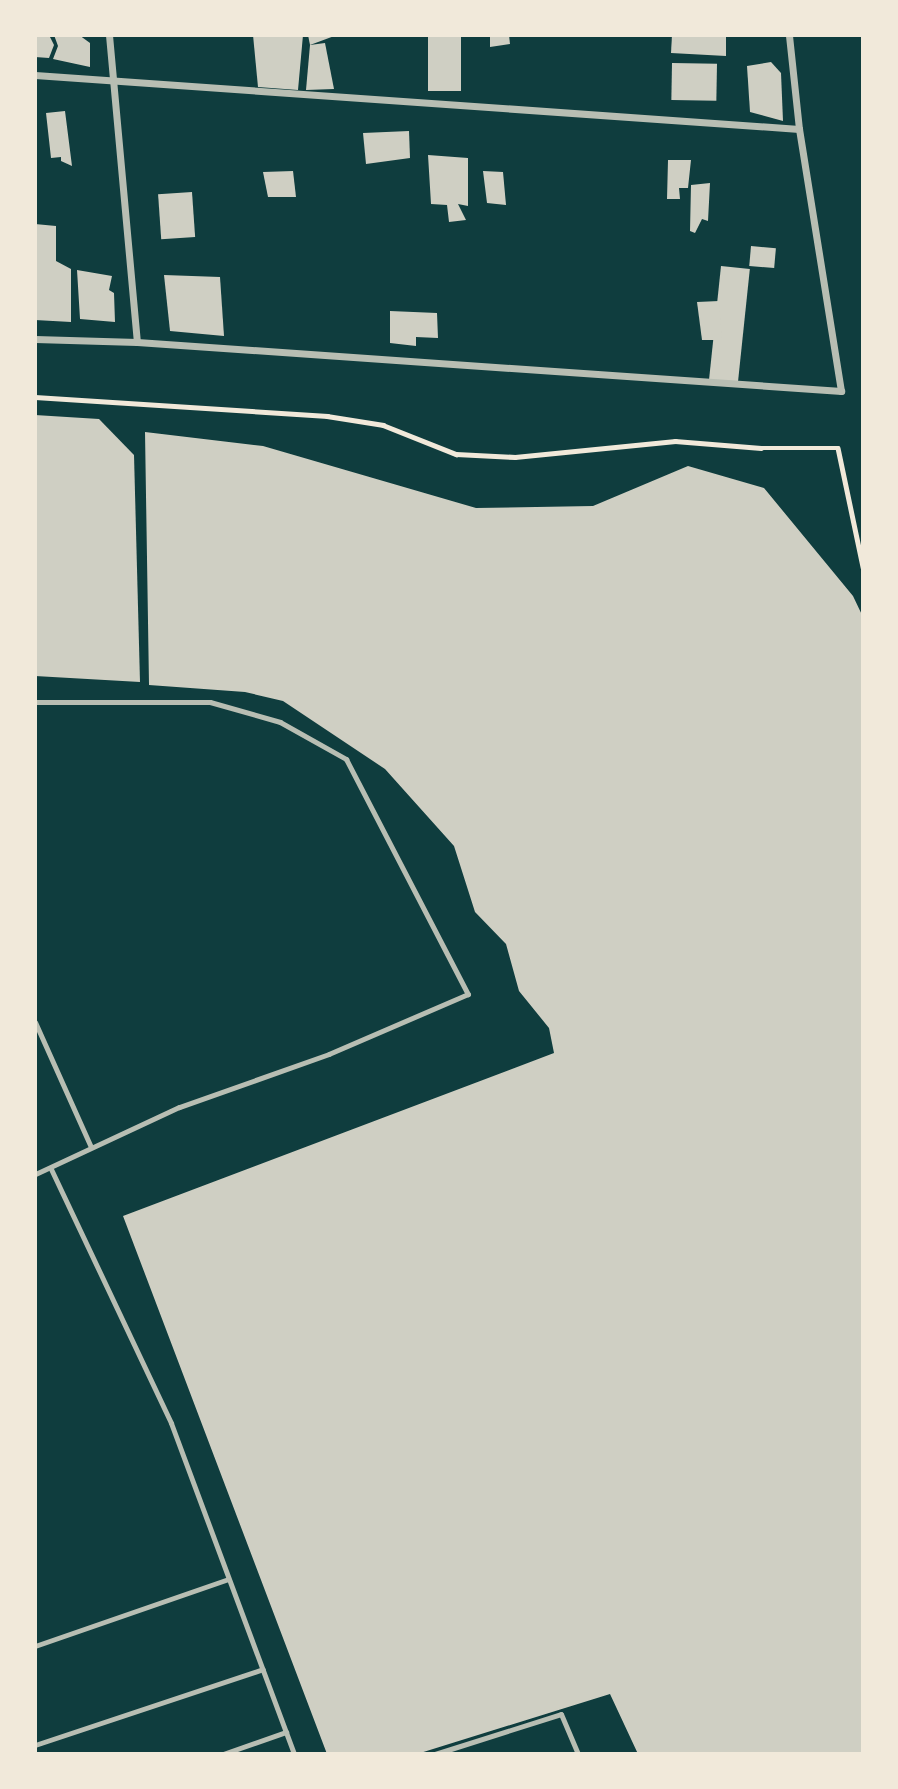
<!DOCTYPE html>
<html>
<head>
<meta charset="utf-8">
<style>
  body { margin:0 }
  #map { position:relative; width:898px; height:1789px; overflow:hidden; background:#0f3d3e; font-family:Poppins,sans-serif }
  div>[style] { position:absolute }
  .building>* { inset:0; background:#cfcfc3; transform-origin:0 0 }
  .path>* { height:4.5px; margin:-2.25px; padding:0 2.25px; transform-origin:2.25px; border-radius:2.25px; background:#f1e9da }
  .service>* { height:5px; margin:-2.5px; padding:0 2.5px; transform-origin:2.5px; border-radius:2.5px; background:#b8beb3 }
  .minor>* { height:7px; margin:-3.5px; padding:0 3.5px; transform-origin:3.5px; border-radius:3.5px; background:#b8beb3 }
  span { translate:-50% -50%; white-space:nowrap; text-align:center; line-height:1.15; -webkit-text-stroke:6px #f1e9da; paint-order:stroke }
  .frame { position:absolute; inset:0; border:37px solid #f1e9da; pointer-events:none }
</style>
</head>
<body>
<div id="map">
  <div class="building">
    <div style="clip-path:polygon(35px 35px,49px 35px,54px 45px,49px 58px,35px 57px)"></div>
    <div style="clip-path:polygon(54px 35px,79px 35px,90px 43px,90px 67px,53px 59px,58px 46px)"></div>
    <div style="clip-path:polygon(253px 35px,303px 35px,298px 90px,258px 87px)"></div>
    <div style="clip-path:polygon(308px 35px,337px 35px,310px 45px)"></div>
    <div style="left:428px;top:35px;width:33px;height:56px"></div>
    <div style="clip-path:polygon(490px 35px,509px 35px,510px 44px,490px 47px)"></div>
    <div style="clip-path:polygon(672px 35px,726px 35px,726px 56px,671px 53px)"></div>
    <div style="clip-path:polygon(325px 43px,334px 89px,306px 90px,310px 45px)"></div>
    <div style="clip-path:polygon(771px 62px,781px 73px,783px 121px,750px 112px,747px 66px)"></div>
    <div style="left:672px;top:63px;width:45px;height:37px;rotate:1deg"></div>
    <div style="clip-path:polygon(65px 111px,72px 166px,61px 161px,61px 157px,51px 158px,46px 113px)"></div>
    <div style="clip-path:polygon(409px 131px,410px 158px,366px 164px,363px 133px)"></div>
    <div style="clip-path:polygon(428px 155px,468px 158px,468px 206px,458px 204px,466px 220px,449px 222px,447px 205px,431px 204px)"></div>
    <div style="clip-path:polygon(668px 160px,691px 160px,688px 188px,679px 188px,680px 199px,667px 199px)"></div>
    <div style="clip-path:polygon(293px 171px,296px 197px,268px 197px,263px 172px)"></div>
    <div style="clip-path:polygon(483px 171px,503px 172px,506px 205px,487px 203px)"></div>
    <div style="clip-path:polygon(710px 183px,708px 221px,702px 219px,695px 233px,690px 231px,691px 185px)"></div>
    <div style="left:192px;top:192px;width:45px;height:34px;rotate:86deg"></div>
    <div style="clip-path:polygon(35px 224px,56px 226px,56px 261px,71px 269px,71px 322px,35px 320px)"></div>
    <div style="left:751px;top:246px;width:25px;height:20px;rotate:5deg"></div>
    <div style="left:721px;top:266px;width:29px;height:115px;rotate:6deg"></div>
    <div style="clip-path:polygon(77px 270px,112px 276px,109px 290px,114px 293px,115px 322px,80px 319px)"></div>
    <div style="clip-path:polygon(164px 275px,220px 277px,224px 336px,170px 331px)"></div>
    <div style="clip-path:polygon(719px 301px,722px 340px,702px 340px,697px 302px)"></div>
    <div style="clip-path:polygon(390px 311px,437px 313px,438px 338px,416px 337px,416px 346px,390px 343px)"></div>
    <div style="clip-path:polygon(35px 415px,99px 419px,134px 455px,140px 682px,35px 676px)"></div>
    <div style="clip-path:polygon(145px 432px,263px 446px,476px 508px,593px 506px,688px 466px,764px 488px,853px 596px,863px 617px,863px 1754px,638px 1754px,610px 1694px,417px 1754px,327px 1754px,123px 1216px,554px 1053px,549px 1028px,519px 991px,506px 944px,475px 912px,454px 846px,385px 769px,283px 701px,245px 692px,149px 685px)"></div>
  </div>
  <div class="path">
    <div style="left:35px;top:397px;width:293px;rotate:3.7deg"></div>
    <div style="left:327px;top:416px;width:57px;rotate:9.1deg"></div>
    <div style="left:383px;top:425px;width:79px;rotate:21.7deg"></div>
    <div style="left:456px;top:454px;width:59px;rotate:2.9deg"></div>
    <div style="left:515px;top:457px;width:161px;rotate:-5.7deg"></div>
    <div style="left:675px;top:441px;width:86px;rotate:4.7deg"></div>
    <div style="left:761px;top:448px;width:77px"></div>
    <div style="left:838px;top:448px;width:122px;rotate:78.1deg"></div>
  </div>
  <div class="service">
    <div style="left:35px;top:702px;width:175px"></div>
    <div style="left:210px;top:702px;width:73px;rotate:15.9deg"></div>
    <div style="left:280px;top:722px;width:76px;rotate:29.3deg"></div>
    <div style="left:346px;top:759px;width:265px;rotate:62.6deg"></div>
    <div style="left:468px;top:994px;width:151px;rotate:156.7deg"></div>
    <div style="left:329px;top:1054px;width:159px;rotate:160.5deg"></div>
    <div style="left:179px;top:1107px;width:159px;rotate:155deg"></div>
    <div style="left:35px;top:1022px;width:137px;rotate:65.9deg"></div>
    <div style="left:51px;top:1169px;width:281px;rotate:64.7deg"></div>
    <div style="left:171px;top:1423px;width:353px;rotate:69.6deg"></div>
    <div style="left:35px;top:1646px;width:204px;rotate:-19.1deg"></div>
    <div style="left:35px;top:1745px;width:240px;rotate:-18.4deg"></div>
    <div style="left:223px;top:1754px;width:67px;rotate:-19.2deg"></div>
    <div style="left:435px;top:1754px;width:132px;rotate:-17.6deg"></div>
    <div style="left:561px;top:1714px;width:43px;rotate:67deg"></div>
  </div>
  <div class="minor">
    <div style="left:109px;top:35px;width:308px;rotate:84.8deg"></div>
    <div style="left:35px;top:75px;width:766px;rotate:4.04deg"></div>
    <div style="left:35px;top:339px;width:102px;rotate:1.7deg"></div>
    <div style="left:137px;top:342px;width:706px;rotate:3.98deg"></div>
    <div style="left:841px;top:391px;width:265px;rotate:-99.1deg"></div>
    <div style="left:799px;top:129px;width:95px;rotate:-96.1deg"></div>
  </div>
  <div class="frame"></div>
</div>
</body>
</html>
